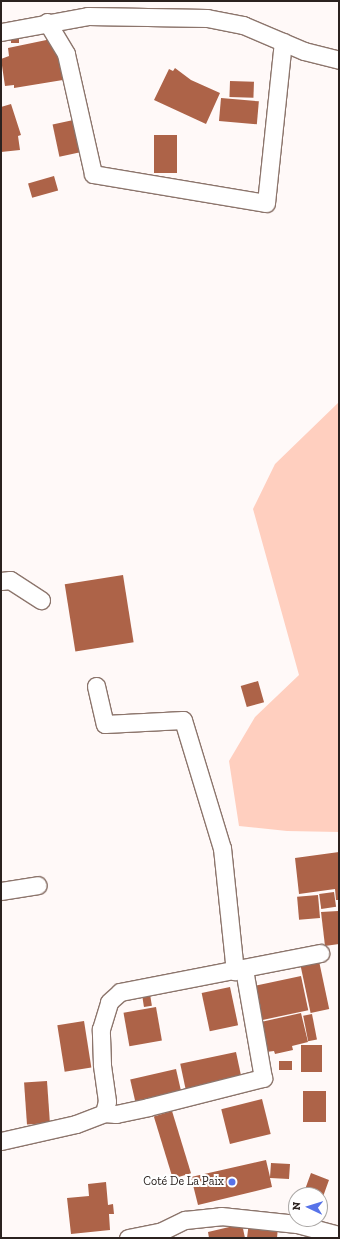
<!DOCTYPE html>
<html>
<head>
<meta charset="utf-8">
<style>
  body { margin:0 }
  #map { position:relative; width:340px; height:1239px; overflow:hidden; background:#fff9f8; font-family:"Zilla Slab",serif }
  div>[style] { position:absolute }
  .green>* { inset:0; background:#ffcfbf }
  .building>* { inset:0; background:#ad6348; transform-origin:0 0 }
  .roads { filter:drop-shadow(1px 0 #8c756c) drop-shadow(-1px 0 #8c756c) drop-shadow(0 1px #8c756c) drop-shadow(0 -1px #8c756c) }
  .street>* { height:17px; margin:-8.5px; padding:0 8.5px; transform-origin:8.5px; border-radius:8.5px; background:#fff }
  .dots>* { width:11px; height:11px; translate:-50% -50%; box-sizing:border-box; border:2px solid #fff; border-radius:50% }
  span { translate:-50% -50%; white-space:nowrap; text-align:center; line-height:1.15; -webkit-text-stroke:4px #fff; paint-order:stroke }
  .poi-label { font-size:12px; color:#2b221f }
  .right { translate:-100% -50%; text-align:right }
  .frame { position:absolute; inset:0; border:2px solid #2b221f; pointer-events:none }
  .north { position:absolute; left:288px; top:1187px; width:40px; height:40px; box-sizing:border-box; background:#fff; border:1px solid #aaa7a5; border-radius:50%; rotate:274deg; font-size:11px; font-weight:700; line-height:16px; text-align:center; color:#2b221f }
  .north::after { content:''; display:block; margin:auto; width:14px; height:18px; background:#5773e9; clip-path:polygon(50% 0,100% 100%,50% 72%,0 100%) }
</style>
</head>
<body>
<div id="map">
  <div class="green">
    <div style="clip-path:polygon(339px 402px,339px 832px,287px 831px,239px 826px,229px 761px,255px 717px,299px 675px,253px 509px,275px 464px)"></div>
  </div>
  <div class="building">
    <div style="left:11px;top:36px;width:8px;height:7px"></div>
    <div style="clip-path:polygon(56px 38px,75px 78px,14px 88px,14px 85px,5px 86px,1px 59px,9px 56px,8px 48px)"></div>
    <div style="clip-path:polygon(175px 68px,191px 80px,220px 93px,206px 124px,154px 100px,169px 69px,173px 71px)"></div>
    <div style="left:230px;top:81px;width:24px;height:16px;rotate:2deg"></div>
    <div style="left:221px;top:98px;width:38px;height:23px;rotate:5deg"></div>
    <div style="clip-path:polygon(11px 104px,21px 135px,18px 136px,20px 150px,1px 152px,1px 107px)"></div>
    <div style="left:78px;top:119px;width:33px;height:26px;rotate:78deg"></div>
    <div style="left:154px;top:135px;width:23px;height:38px"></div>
    <div style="left:54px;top:176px;width:15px;height:27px;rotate:74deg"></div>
    <div style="left:123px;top:575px;width:68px;height:59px;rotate:81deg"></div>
    <div style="left:258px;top:681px;width:22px;height:18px;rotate:74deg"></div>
    <div style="clip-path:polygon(339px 852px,339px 900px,336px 900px,335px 889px,299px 894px,295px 858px)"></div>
    <div style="left:334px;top:892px;width:15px;height:15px;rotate:82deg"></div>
    <div style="left:318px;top:895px;width:23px;height:21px;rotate:85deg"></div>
    <div style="clip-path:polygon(338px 911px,339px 944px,325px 946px,321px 912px)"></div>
    <div style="left:319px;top:961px;width:49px;height:19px;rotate:78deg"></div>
    <div style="left:301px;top:976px;width:35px;height:49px;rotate:78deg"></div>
    <div style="left:230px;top:987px;width:39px;height:29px;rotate:78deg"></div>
    <div style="left:150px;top:994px;width:12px;height:8px;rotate:81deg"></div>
    <div style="left:156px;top:1007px;width:34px;height:33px;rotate:80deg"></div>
    <div style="clip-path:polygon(301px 1013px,308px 1042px,292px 1046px,293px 1050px,275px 1054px,274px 1051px,266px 1052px,261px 1022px)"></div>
    <div style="left:312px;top:1014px;width:26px;height:9px;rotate:79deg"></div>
    <div style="left:84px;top:1021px;width:47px;height:27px;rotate:81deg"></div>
    <div style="left:301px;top:1045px;width:21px;height:27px"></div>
    <div style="left:236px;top:1052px;width:29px;height:57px;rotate:78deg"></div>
    <div style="left:279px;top:1061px;width:13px;height:9px"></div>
    <div style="left:176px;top:1069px;width:22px;height:47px;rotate:77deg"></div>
    <div style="left:47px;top:1081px;width:42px;height:23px;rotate:86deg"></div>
    <div style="left:303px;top:1091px;width:23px;height:31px"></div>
    <div style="left:262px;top:1099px;width:36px;height:42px;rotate:76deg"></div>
    <div style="left:172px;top:1111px;width:65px;height:19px;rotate:73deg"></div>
    <div style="clip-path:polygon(266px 1160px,270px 1177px,271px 1163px,290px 1164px,289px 1179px,270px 1178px,272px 1187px,198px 1205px,191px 1177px)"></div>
    <div style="clip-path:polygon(311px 1173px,329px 1180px,320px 1205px,320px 1195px,303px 1195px)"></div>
    <div style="clip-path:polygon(106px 1182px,108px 1205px,113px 1204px,114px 1214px,109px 1214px,110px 1230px,71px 1234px,67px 1198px,89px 1196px,88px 1184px)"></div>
    <div style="clip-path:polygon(249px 1222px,278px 1227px,277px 1238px,247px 1238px)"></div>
    <div style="clip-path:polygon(242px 1224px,245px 1238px,209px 1238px,208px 1232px)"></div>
  </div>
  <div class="roads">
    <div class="street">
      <div style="left:47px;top:22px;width:37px;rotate:59deg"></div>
      <div style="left:66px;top:54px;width:123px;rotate:77.3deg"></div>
      <div style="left:93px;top:174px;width:175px;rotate:9.5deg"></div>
      <div style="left:266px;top:203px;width:162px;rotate:-84deg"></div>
      <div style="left:1px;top:32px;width:88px;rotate:-10.4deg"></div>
      <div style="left:88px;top:16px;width:119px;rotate:1deg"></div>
      <div style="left:207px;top:18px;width:37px;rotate:11deg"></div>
      <div style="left:243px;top:25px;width:66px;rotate:23.1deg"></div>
      <div style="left:304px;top:51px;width:36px;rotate:14deg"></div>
      <div style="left:1px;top:581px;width:9px;rotate:-6deg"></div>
      <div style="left:10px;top:580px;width:37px;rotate:33deg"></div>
      <div style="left:96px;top:686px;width:39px;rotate:77deg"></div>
      <div style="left:105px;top:724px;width:78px;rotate:-2.9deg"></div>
      <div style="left:183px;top:720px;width:134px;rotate:73.1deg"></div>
      <div style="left:222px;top:848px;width:124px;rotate:84deg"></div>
      <div style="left:1px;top:891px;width:37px;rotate:-9deg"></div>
      <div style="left:104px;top:1113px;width:12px;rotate:5deg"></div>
      <div style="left:116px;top:1114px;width:33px;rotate:-12deg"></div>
      <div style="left:148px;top:1107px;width:119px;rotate:-14.2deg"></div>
      <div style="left:263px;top:1078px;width:111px;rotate:-99.9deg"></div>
      <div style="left:1px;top:1141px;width:77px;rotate:-12.8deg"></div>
      <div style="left:76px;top:1124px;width:30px;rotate:-21deg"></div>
      <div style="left:104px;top:1113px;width:12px;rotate:-76deg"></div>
      <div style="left:107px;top:1101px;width:37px;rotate:-98deg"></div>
      <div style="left:102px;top:1064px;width:35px;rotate:-92deg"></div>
      <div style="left:101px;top:1029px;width:28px;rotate:-73deg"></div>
      <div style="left:109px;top:1002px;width:15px;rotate:-42deg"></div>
      <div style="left:120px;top:992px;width:204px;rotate:-11deg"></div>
      <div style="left:128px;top:1238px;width:33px;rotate:-11deg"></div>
      <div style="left:160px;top:1232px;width:28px;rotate:-26deg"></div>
      <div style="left:185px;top:1220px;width:36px;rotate:-6deg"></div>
      <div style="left:221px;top:1216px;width:76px;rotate:6deg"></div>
      <div style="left:297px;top:1224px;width:43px;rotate:14.7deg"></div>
    </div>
  </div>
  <div class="dots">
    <div style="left:232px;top:1182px;background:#5773e9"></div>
  </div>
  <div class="poi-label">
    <span class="right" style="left:224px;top:1182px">Coté De La Paix</span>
  </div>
  <div class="frame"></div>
  <div class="north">N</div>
</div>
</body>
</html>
